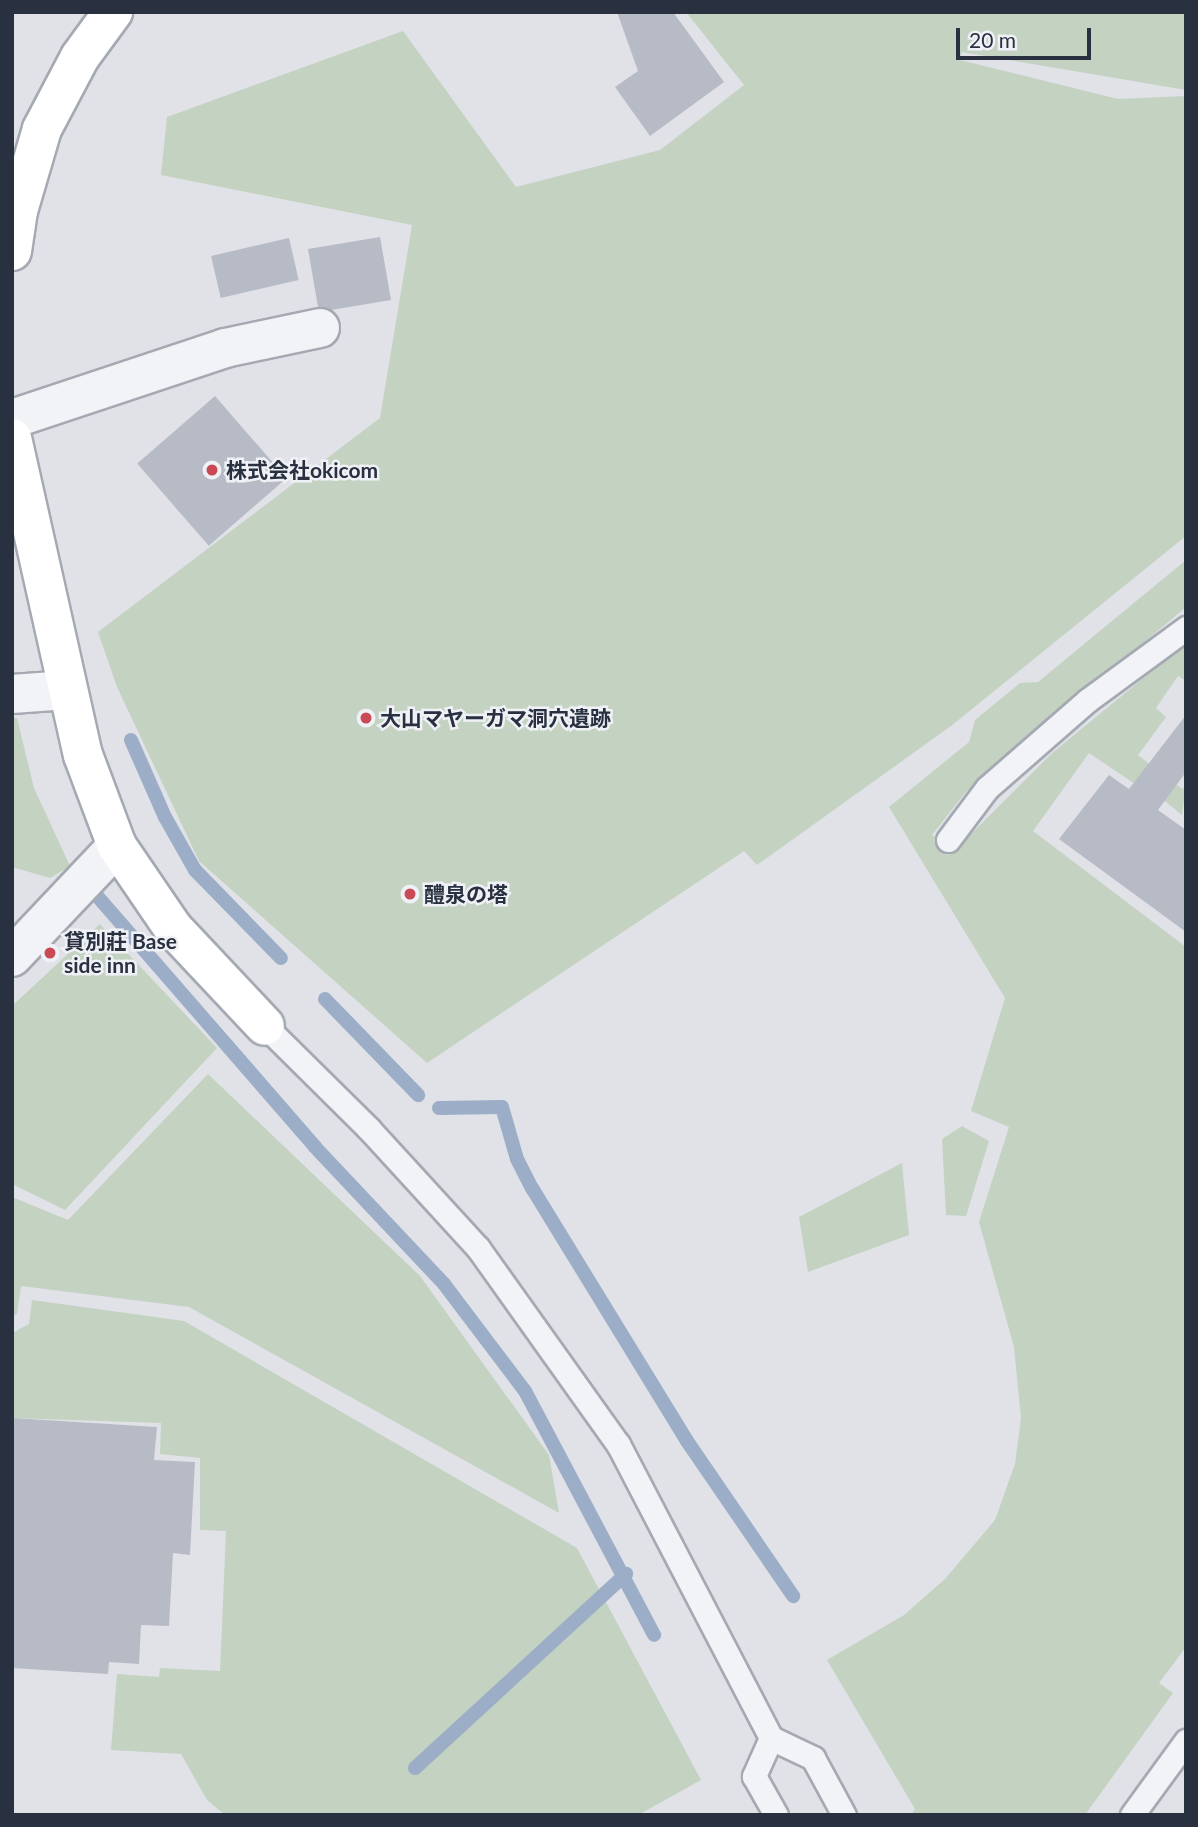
<!DOCTYPE html>
<html>
<head>
<meta charset="utf-8">
<style>
  body { margin:0 }
  #map { position:relative; width:1198px; height:1827px; overflow:hidden; background:#e0e2e8; font-family:Lato,"Noto Sans JP",sans-serif }
  div>[style] { position:absolute }
  .green>* { inset:0; background:#c4d2c1 }
  .stream>* { height:14px; margin:-7px; padding:0 7px; transform-origin:7px; border-radius:7px; background:#9caec7 }
  .building>* { inset:0; background:#b7bbc5; transform-origin:0 0 }
  .roads { filter:drop-shadow(2px 0 #a5a9b2) drop-shadow(-2px 0 #a5a9b2) drop-shadow(0 2px #a5a9b2) drop-shadow(0 -2px #a5a9b2) }
  .lane>* { height:23px; margin:-11.5px; padding:0 11.5px; transform-origin:11.5px; border-radius:11.5px; background:#f2f3f7 }
  .street>* { height:38px; margin:-19px; padding:0 19px; transform-origin:19px; border-radius:19px; background:#f2f3f7 }
  .secondary>* { height:38px; margin:-19px; padding:0 19px; transform-origin:19px; border-radius:19px; background:#fff }
  .dots>* { width:19px; height:19px; translate:-50% -50%; box-sizing:border-box; border:4px solid #eff1f6; border-radius:50% }
  span { translate:-50% -50%; white-space:nowrap; text-align:center; line-height:1.15; -webkit-text-stroke:5px #eff1f6; paint-order:stroke }
  .poi-label { font-size:21px; color:#29303f; font-weight:700 }
  .left { translate:0 -50%; text-align:left }
  .frame { position:absolute; inset:0; border:14px solid #29303f; pointer-events:none }
  .scale { position:absolute; left:956px; top:28px; width:135px; height:32px; box-sizing:border-box; border:4px solid #29303f; border-top:0; padding-left:9px; font-size:21px; line-height:24px; white-space:nowrap; color:#29303f; -webkit-text-stroke:5px #eff1f6; paint-order:stroke }
</style>
</head>
<body>
<div id="map">
  <div class="green">
    <div style="clip-path:polygon(686px 12px,1186px 12px,1186px 90px,962px 52px,960px 60px,1118px 99px,1186px 96px,1186px 536px,951px 726px,757px 865px,744px 851px,427px 1063px,199px 861px,117px 687px,98px 632px,380px 418px,412px 225px,161px 175px,167px 117px,403px 31px,516px 187px,660px 150px,744px 85px)"></div>
    <div style="clip-path:polygon(1186px 560px,1186px 607px,965px 793px,932px 835px,954px 851px,1051px 754px,1186px 643px,1186px 681px,1178px 676px,1156px 708px,1166px 717px,1138px 755px,1152px 766px,1138px 786px,1089px 753px,1033px 831px,1186px 947px,1186px 1647px,1159px 1683px,1173px 1693px,1085px 1815px,911px 1815px,915px 1809px,827px 1660px,904px 1615px,945px 1579px,995px 1520px,1015px 1464px,1021px 1418px,1014px 1347px,979px 1222px,1009px 1127px,971px 1111px,1005px 998px,889px 807px,969px 742px,975px 720px,1020px 683px,1038px 682px)"></div>
    <div style="clip-path:polygon(12px 718px,17px 718px,34px 788px,70px 866px,50px 878px,12px 867px)"></div>
    <div style="clip-path:polygon(1168px 779px,1183px 789px,1186px 785px,1182px 815px,1156px 794px)"></div>
    <div style="clip-path:polygon(100px 924px,217px 1048px,65px 1210px,12px 1184px,12px 1006px)"></div>
    <div style="clip-path:polygon(208px 1074px,420px 1276px,549px 1455px,559px 1513px,189px 1307px,21px 1286px,17px 1314px,12px 1317px,12px 1197px,68px 1220px)"></div>
    <div style="clip-path:polygon(962px 1126px,989px 1141px,966px 1216px,946px 1215px,942px 1139px)"></div>
    <div style="clip-path:polygon(902px 1163px,909px 1235px,808px 1272px,799px 1217px)"></div>
    <div style="clip-path:polygon(32px 1300px,184px 1321px,577px 1548px,701px 1780px,638px 1815px,225px 1815px,207px 1800px,181px 1754px,111px 1750px,117px 1674px,159px 1677px,160px 1668px,220px 1671px,226px 1531px,200px 1530px,200px 1458px,160px 1454px,161px 1423px,12px 1418px,12px 1333px,29px 1324px)"></div>
  </div>
  <div class="stream">
    <div style="left:131px;top:740px;width:84px;rotate:66.2deg"></div>
    <div style="left:165px;top:817px;width:61px;rotate:60.5deg"></div>
    <div style="left:195px;top:870px;width:123px;rotate:45.7deg"></div>
    <div style="left:98px;top:897px;width:331px;rotate:49deg"></div>
    <div style="left:315px;top:1147px;width:188px;rotate:46.7deg"></div>
    <div style="left:444px;top:1284px;width:134px;rotate:52.9deg"></div>
    <div style="left:525px;top:1391px;width:276px;rotate:62.1deg"></div>
    <div style="left:325px;top:999px;width:134px;rotate:45.9deg"></div>
    <div style="left:439px;top:1108px;width:63px;rotate:-0.9deg"></div>
    <div style="left:502px;top:1107px;width:54px;rotate:73.9deg"></div>
    <div style="left:517px;top:1159px;width:33px;rotate:63deg"></div>
    <div style="left:532px;top:1188px;width:297px;rotate:58.5deg"></div>
    <div style="left:687px;top:1441px;width:188px;rotate:55.6deg"></div>
    <div style="left:415px;top:1768px;width:287px;rotate:-42.6deg"></div>
  </div>
  <div class="building">
    <div style="clip-path:polygon(617px 12px,673px 12px,724px 82px,650px 136px,615px 87px,638px 71px)"></div>
    <div style="clip-path:polygon(380px 237px,391px 300px,331px 310px,318px 307px,308px 249px)"></div>
    <div style="left:289px;top:238px;width:43px;height:80px;rotate:77deg"></div>
    <div style="left:215px;top:396px;width:109px;height:103px;rotate:49deg"></div>
    <div style="clip-path:polygon(1186px 715px,1186px 772px,1158px 810px,1186px 830px,1186px 932px,1059px 839px,1109px 775px,1129px 789px)"></div>
    <div style="clip-path:polygon(12px 1418px,157px 1427px,154px 1460px,195px 1462px,190px 1555px,173px 1553px,169px 1626px,141px 1625px,139px 1664px,109px 1662px,108px 1674px,12px 1668px)"></div>
  </div>
  <div class="roads">
    <div class="lane">
      <div style="left:948px;top:840px;width:65px;rotate:-53.1deg"></div>
      <div style="left:987px;top:788px;width:134px;rotate:-41.1deg"></div>
      <div style="left:1088px;top:700px;width:122px;rotate:-36.3deg"></div>
      <div style="left:265px;top:1026px;width:146px;rotate:44.7deg"></div>
      <div style="left:369px;top:1129px;width:161px;rotate:47.5deg"></div>
      <div style="left:478px;top:1248px;width:241px;rotate:54.5deg"></div>
      <div style="left:618px;top:1444px;width:331px;rotate:62.5deg"></div>
      <div style="left:771px;top:1738px;width:47px;rotate:25.5deg"></div>
      <div style="left:813px;top:1758px;width:65px;rotate:61.5deg"></div>
      <div style="left:771px;top:1738px;width:42px;rotate:114.1deg"></div>
      <div style="left:754px;top:1776px;width:45px;rotate:60.6deg"></div>
      <div style="left:1132px;top:1815px;width:92px;rotate:-53.9deg"></div>
    </div>
    <div class="street">
      <div style="left:12px;top:419px;width:225px;rotate:-18.4deg"></div>
      <div style="left:225px;top:348px;width:97px;rotate:-11.9deg"></div>
      <div style="left:12px;top:694px;width:55px;rotate:-4.2deg"></div>
      <div style="left:12px;top:957px;width:153px;rotate:-46.6deg"></div>
    </div>
    <div class="secondary">
      <div style="left:12px;top:251px;width:40px;rotate:-81.5deg"></div>
      <div style="left:18px;top:211px;width:85px;rotate:-73.7deg"></div>
      <div style="left:42px;top:129px;width:81px;rotate:-62.2deg"></div>
      <div style="left:80px;top:57px;width:56px;rotate:-53.7deg"></div>
      <div style="left:12px;top:438px;width:325px;rotate:77.4deg"></div>
      <div style="left:83px;top:755px;width:97px;rotate:69.5deg"></div>
      <div style="left:117px;top:846px;width:99px;rotate:55.7deg"></div>
      <div style="left:173px;top:928px;width:134px;rotate:46.8deg"></div>
    </div>
  </div>
  <div class="dots">
    <div style="left:212px;top:470px;background:#c94955"></div>
    <div style="left:366px;top:718px;background:#c94955"></div>
    <div style="left:410px;top:894px;background:#c94955"></div>
    <div style="left:50px;top:953px;background:#c94955"></div>
  </div>
  <div class="poi-label">
    <span class="left" style="left:226px;top:470px">株式会社okicom</span>
    <span class="left" style="left:380px;top:718px">大山マヤーガマ洞穴遺跡</span>
    <span class="left" style="left:424px;top:894px">醴泉の塔</span>
    <span class="left" style="left:64px;top:953px">貸別莊 Base<br>side inn</span>
  </div>
  <div class="frame"></div>
  <div class="scale">20 m</div>
</div>
</body>
</html>
